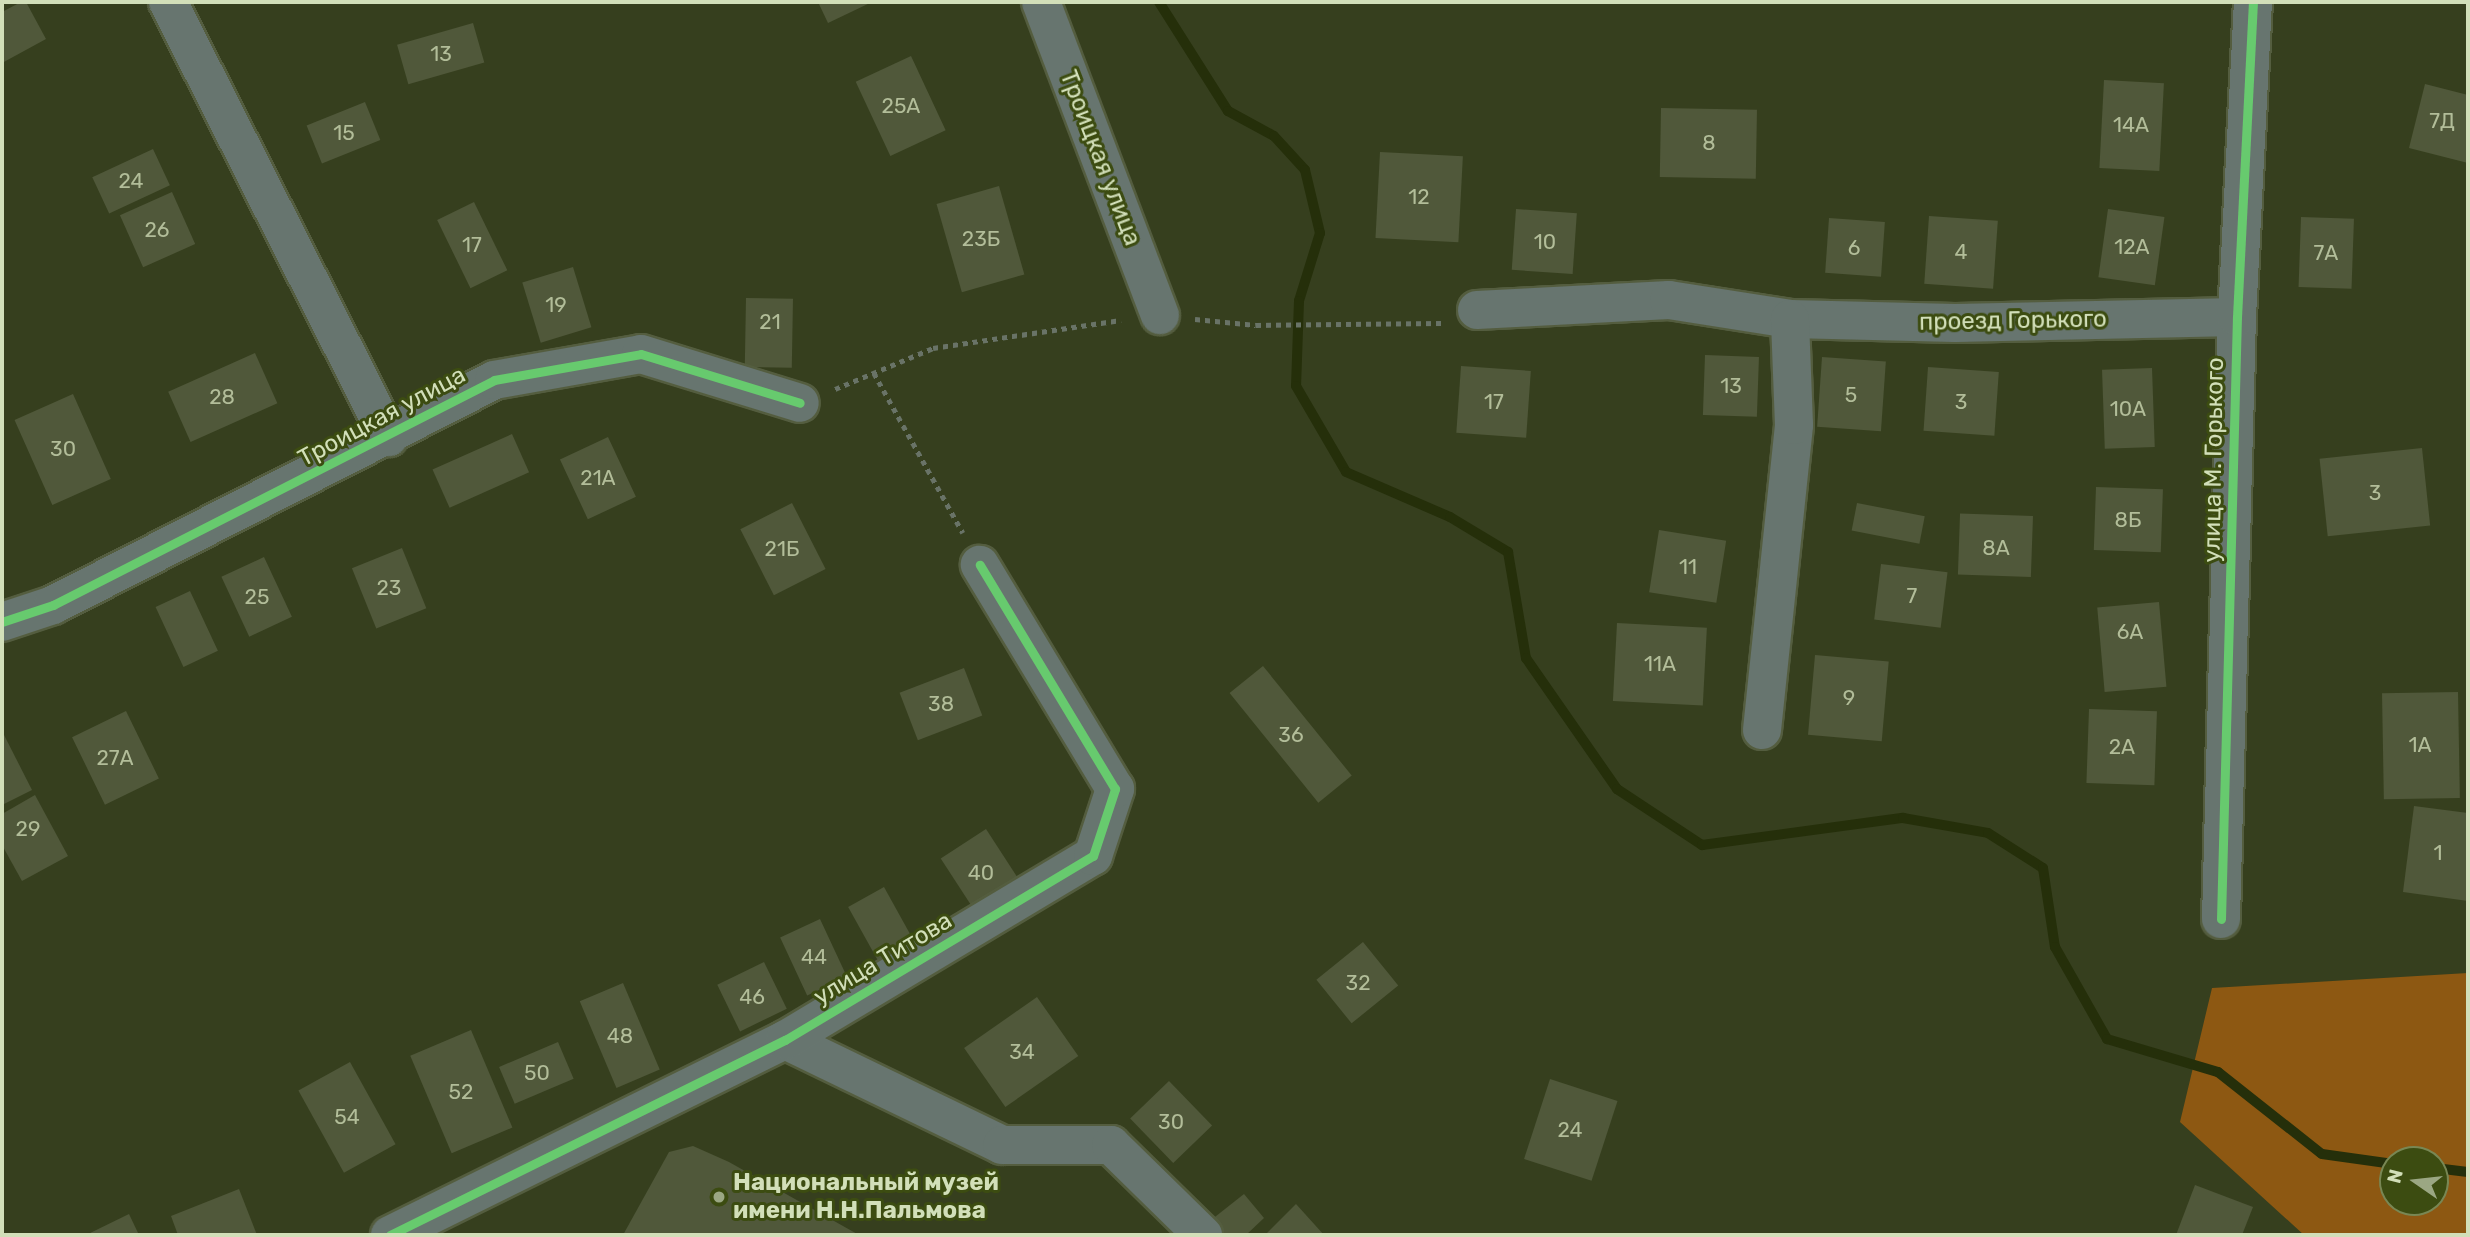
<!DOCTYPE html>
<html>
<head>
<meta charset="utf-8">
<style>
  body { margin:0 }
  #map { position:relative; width:2470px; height:1237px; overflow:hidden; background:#363f1e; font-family:Rubik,sans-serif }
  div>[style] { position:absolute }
  .forest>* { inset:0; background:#8d5812 }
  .stream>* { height:10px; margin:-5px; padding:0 5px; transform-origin:5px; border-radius:5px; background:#252f0a }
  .building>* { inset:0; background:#50583a; transform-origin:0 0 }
  .path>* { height:4.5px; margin-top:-2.25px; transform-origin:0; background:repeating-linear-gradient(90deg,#697367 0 5px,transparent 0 10px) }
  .roads { filter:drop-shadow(2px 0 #545d3f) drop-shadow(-2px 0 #545d3f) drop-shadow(0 2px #545d3f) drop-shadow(0 -2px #545d3f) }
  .minor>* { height:38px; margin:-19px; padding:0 19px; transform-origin:19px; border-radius:19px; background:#67756f }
  .cycleway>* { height:9px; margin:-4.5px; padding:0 4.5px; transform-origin:4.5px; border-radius:4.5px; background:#67ca6e }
  .dots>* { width:19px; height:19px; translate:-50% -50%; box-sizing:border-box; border:4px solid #3c4c11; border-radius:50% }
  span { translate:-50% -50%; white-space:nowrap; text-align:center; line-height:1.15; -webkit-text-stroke:6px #3c4c11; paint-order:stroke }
  .number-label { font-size:21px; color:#b2bd99 }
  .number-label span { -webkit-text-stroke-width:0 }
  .street-label { font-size:24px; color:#d2dfb9 }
  .poi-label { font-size:24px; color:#d2dfb9; font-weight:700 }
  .left { translate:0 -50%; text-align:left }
  .frame { position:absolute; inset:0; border:4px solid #d2dfb9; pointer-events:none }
  .north { position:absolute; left:2379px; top:1146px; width:70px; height:70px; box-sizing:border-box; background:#3c4c11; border:2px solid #788754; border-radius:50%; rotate:284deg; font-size:19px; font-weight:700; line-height:28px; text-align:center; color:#d2dfb9 }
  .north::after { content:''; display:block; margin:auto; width:24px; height:32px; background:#9ba783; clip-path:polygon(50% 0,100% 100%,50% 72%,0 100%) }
</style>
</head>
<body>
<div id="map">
  <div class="forest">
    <div style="clip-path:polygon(evenodd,2468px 973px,2468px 1235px,2304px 1235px,2180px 1122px,2212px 988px,2468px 973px,2393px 1160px,2435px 1160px,2435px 1202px,2393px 1202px,2393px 1160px)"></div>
  </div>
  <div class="stream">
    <div style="left:1159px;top:2px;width:129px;rotate:57.7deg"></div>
    <div style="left:1228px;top:111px;width:52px;rotate:28.5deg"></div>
    <div style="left:1274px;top:136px;width:46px;rotate:47.6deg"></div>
    <div style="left:1305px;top:170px;width:65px;rotate:76.6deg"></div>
    <div style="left:1320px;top:233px;width:71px;rotate:107.2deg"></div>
    <div style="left:1299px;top:301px;width:85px;rotate:92deg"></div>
    <div style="left:1296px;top:386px;width:99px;rotate:59.8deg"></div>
    <div style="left:1346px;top:472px;width:113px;rotate:23.4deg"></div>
    <div style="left:1450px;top:517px;width:68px;rotate:31.1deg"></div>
    <div style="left:1508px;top:552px;width:108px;rotate:80.4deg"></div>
    <div style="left:1526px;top:658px;width:160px;rotate:55.2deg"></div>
    <div style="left:1617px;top:789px;width:102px;rotate:33.4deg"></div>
    <div style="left:1702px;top:845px;width:203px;rotate:-7.7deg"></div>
    <div style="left:1903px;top:818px;width:86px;rotate:10deg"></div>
    <div style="left:1988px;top:833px;width:65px;rotate:32.5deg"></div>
    <div style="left:2043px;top:868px;width:80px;rotate:81.4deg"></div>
    <div style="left:2055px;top:947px;width:106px;rotate:60.5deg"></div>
    <div style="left:2107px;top:1039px;width:116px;rotate:16.6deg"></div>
    <div style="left:2218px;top:1072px;width:132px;rotate:38.3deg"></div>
    <div style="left:2322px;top:1154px;width:72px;rotate:8deg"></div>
    <div style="left:2435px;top:1168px;width:33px;rotate:7deg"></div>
  </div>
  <div class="building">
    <div style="clip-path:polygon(21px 2px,26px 2px,46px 39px,2px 63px,2px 12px)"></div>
    <div style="clip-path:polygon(818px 2px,872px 2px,828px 23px)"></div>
    <div style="left:473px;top:23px;width:41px;height:79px;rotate:74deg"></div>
    <div style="left:911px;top:56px;width:82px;height:61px;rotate:65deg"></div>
    <div style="left:2104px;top:80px;width:60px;height:88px;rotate:3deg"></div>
    <div style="clip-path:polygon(2425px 84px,2468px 95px,2468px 163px,2409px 148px)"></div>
    <div style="left:365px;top:102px;width:41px;height:63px;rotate:68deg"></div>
    <div style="left:1661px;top:108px;width:96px;height:69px;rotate:1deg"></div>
    <div style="left:153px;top:149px;width:40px;height:67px;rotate:65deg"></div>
    <div style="left:1380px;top:152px;width:83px;height:86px;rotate:3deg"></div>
    <div style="left:999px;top:186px;width:92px;height:65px;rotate:74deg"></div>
    <div style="left:172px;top:192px;width:57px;height:57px;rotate:66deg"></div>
    <div style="left:474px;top:202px;width:76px;height:41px;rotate:64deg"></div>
    <div style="left:1516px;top:209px;width:61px;height:61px;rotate:4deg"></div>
    <div style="left:2108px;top:209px;width:57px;height:69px;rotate:8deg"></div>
    <div style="left:1929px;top:216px;width:69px;height:68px;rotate:4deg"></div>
    <div style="left:2301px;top:217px;width:53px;height:70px;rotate:2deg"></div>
    <div style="left:1829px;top:218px;width:56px;height:55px;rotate:4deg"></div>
    <div style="left:573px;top:267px;width:63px;height:53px;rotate:73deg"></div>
    <div style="left:746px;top:298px;width:47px;height:69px;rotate:1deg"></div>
    <div style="left:255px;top:353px;width:55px;height:95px;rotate:66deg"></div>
    <div style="left:1705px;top:355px;width:54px;height:60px;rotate:2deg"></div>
    <div style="left:1822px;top:357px;width:64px;height:70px;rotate:4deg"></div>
    <div style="left:1461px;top:366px;width:70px;height:67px;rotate:4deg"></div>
    <div style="left:1928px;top:367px;width:71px;height:64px;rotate:4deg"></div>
    <div style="left:2152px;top:368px;width:79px;height:50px;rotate:88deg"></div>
    <div style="left:73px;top:394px;width:93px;height:64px;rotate:66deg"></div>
    <div style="left:512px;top:434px;width:42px;height:87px;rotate:66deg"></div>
    <div style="left:608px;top:437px;width:66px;height:53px;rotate:65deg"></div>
    <div style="left:2422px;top:448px;width:78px;height:103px;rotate:84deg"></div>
    <div style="left:2096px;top:487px;width:67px;height:63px;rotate:2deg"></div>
    <div style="left:792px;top:503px;width:74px;height:58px;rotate:63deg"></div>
    <div style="left:1857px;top:503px;width:69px;height:28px;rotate:11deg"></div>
    <div style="left:2033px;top:516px;width:61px;height:73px;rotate:92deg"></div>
    <div style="left:1659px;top:530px;width:68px;height:63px;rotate:9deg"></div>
    <div style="left:402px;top:548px;width:65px;height:54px;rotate:68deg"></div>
    <div style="left:264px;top:557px;width:66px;height:47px;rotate:65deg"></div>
    <div style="left:1881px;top:564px;width:67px;height:56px;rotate:7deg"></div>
    <div style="left:190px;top:591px;width:66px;height:38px;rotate:65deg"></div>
    <div style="left:2159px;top:602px;width:85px;height:62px;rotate:85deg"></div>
    <div style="left:1617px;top:623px;width:90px;height:78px;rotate:3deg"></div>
    <div style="left:1815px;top:655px;width:74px;height:80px;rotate:5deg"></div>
    <div style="left:1263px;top:666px;width:141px;height:43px;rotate:51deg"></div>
    <div style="left:964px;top:668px;width:51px;height:69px;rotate:69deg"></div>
    <div style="left:2458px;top:692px;width:106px;height:76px;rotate:89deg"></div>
    <div style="left:2089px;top:709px;width:68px;height:74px;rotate:2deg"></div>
    <div style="left:126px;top:711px;width:75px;height:60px;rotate:64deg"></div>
    <div style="clip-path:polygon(2px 731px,32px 790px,2px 805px)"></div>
    <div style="clip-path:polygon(35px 795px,68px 856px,22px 881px,2px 845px,2px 814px)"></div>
    <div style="clip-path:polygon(2414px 806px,2468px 813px,2468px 901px,2403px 892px)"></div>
    <div style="left:986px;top:829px;width:69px;height:54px;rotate:57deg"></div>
    <div style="left:884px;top:887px;width:68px;height:41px;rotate:61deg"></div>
    <div style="left:820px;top:919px;width:64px;height:44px;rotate:65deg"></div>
    <div style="left:1363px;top:942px;width:56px;height:60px;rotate:51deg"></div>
    <div style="left:764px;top:962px;width:52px;height:52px;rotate:64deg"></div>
    <div style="left:623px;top:983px;width:94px;height:47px;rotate:67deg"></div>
    <div style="left:1037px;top:997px;width:72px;height:89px;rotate:55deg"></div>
    <div style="left:471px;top:1030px;width:106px;height:66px;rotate:67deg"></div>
    <div style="left:558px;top:1042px;width:40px;height:64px;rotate:67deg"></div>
    <div style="left:350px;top:1062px;width:94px;height:59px;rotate:61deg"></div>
    <div style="left:1550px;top:1079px;width:71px;height:84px;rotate:18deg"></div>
    <div style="left:1169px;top:1081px;width:62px;height:54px;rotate:46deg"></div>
    <div style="clip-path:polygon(693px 1146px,729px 1162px,859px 1235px,623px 1235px,669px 1152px)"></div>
    <div style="clip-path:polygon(2195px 1185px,2253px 1207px,2242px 1235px,2176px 1235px)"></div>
    <div style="clip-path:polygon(239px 1189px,257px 1235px,178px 1235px,171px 1216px)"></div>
    <div style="clip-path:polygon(1244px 1194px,1264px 1218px,1246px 1235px,1217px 1235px,1206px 1224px)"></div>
    <div style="clip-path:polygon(1296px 1204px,1324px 1235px,1265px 1235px)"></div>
    <div style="clip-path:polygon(129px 1214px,139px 1235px,86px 1235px)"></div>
  </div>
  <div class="path">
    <div style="left:1195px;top:319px;width:61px;rotate:5.6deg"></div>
    <div style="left:1256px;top:325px;width:186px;rotate:-0.6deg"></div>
    <div style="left:874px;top:373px;width:183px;rotate:60.9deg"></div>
    <div style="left:835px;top:389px;width:106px;rotate:-22.7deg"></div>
    <div style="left:933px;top:348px;width:190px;rotate:-8.5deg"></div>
  </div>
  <div class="roads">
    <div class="minor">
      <div style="left:168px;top:2px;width:488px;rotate:63.1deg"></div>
      <div style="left:1041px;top:2px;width:335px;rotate:69.2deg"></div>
      <div style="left:1477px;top:310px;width:192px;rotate:-3deg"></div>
      <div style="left:1669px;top:300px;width:122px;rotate:8.9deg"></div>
      <div style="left:1790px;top:319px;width:165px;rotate:1.4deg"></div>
      <div style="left:1955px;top:323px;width:282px;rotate:-1.2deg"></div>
      <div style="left:2px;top:622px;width:54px;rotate:-18.4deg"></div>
      <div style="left:53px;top:605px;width:495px;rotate:-27deg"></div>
      <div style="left:494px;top:380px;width:149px;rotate:-10deg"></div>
      <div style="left:641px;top:354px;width:166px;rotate:17.1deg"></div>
      <div style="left:1762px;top:730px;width:307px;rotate:-84deg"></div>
      <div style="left:1794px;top:425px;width:106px;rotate:-92.2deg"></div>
      <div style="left:2221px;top:919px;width:602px;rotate:-88.48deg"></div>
      <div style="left:2237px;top:317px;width:315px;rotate:-87.1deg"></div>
      <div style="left:785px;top:1040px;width:241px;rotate:25.8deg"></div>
      <div style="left:1002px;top:1145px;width:109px"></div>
      <div style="left:1111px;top:1145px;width:129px;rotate:44.4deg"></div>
      <div style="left:390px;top:1235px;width:441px;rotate:-26.3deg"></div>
      <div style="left:785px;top:1040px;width:359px;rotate:-30.9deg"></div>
      <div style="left:1093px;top:856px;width:71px;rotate:-71.8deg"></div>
      <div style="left:1115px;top:789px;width:262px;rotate:-121.1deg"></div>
    </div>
  </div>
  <div class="cycleway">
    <div style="left:2px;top:622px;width:54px;rotate:-18.4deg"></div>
    <div style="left:53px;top:605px;width:495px;rotate:-27deg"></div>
    <div style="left:494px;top:380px;width:149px;rotate:-10deg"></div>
    <div style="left:641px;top:354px;width:166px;rotate:17.1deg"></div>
    <div style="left:2221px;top:919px;width:602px;rotate:-88.48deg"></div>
    <div style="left:2237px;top:317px;width:315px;rotate:-87.1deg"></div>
    <div style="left:390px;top:1235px;width:441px;rotate:-26.3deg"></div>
    <div style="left:785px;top:1040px;width:359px;rotate:-30.9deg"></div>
    <div style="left:1093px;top:856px;width:71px;rotate:-71.8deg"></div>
    <div style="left:1115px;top:789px;width:262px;rotate:-121.1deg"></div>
  </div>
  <div class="dots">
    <div style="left:719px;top:1197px;background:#9ba783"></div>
  </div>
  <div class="number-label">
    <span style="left:441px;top:54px">13</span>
    <span style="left:901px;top:106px">25А</span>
    <span style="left:2442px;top:121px">7Д</span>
    <span style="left:2131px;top:125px">14А</span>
    <span style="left:344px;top:133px">15</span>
    <span style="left:1709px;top:143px">8</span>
    <span style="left:131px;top:181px">24</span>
    <span style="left:1419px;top:197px">12</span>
    <span style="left:157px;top:230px">26</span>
    <span style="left:981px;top:239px">23Б</span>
    <span style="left:1545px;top:242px">10</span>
    <span style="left:472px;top:245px">17</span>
    <span style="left:2132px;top:247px">12А</span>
    <span style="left:1854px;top:248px">6</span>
    <span style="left:1961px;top:252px">4</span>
    <span style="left:2326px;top:253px">7А</span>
    <span style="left:556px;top:305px">19</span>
    <span style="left:770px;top:322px">21</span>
    <span style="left:1731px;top:386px">13</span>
    <span style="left:1851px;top:395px">5</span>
    <span style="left:222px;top:397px">28</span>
    <span style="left:1494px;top:402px">17</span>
    <span style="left:1961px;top:402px">3</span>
    <span style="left:2128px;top:409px">10А</span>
    <span style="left:63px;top:449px">30</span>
    <span style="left:598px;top:478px">21А</span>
    <span style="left:2375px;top:493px">3</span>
    <span style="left:2128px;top:520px">8Б</span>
    <span style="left:1996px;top:548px">8А</span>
    <span style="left:782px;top:549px">21Б</span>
    <span style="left:1688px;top:567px">11</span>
    <span style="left:389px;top:588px">23</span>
    <span style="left:1912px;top:596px">7</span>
    <span style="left:257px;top:597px">25</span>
    <span style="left:2130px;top:632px">6А</span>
    <span style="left:1660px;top:664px">11А</span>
    <span style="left:1849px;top:698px">9</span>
    <span style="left:941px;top:704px">38</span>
    <span style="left:1291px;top:735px">36</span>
    <span style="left:2420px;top:745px">1А</span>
    <span style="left:2122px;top:747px">2А</span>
    <span style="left:115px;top:758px">27А</span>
    <span style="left:28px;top:829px">29</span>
    <span style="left:2438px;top:853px">1</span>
    <span style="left:981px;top:873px">40</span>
    <span style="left:814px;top:957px">44</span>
    <span style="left:1358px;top:983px">32</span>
    <span style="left:752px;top:997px">46</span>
    <span style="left:620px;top:1036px">48</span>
    <span style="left:1022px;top:1052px">34</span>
    <span style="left:537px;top:1073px">50</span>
    <span style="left:461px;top:1092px">52</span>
    <span style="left:347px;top:1117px">54</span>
    <span style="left:1171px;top:1122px">30</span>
    <span style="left:1570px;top:1130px">24</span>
  </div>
  <div class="street-label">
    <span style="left:1100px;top:158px;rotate:69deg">Троицкая улица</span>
    <span style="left:2013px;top:321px;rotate:-1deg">проезд Горького</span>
    <span style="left:382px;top:417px;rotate:-28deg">Троицкая улица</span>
    <span style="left:2214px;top:460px;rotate:-89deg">улица М. Горького</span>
    <span style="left:883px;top:959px;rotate:-31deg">улица Титова</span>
  </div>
  <div class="poi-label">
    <span class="left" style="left:733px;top:1197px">Национальный музей<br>имени Н.Н.Пальмова</span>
  </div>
  <div class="frame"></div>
  <div class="north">N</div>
</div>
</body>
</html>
